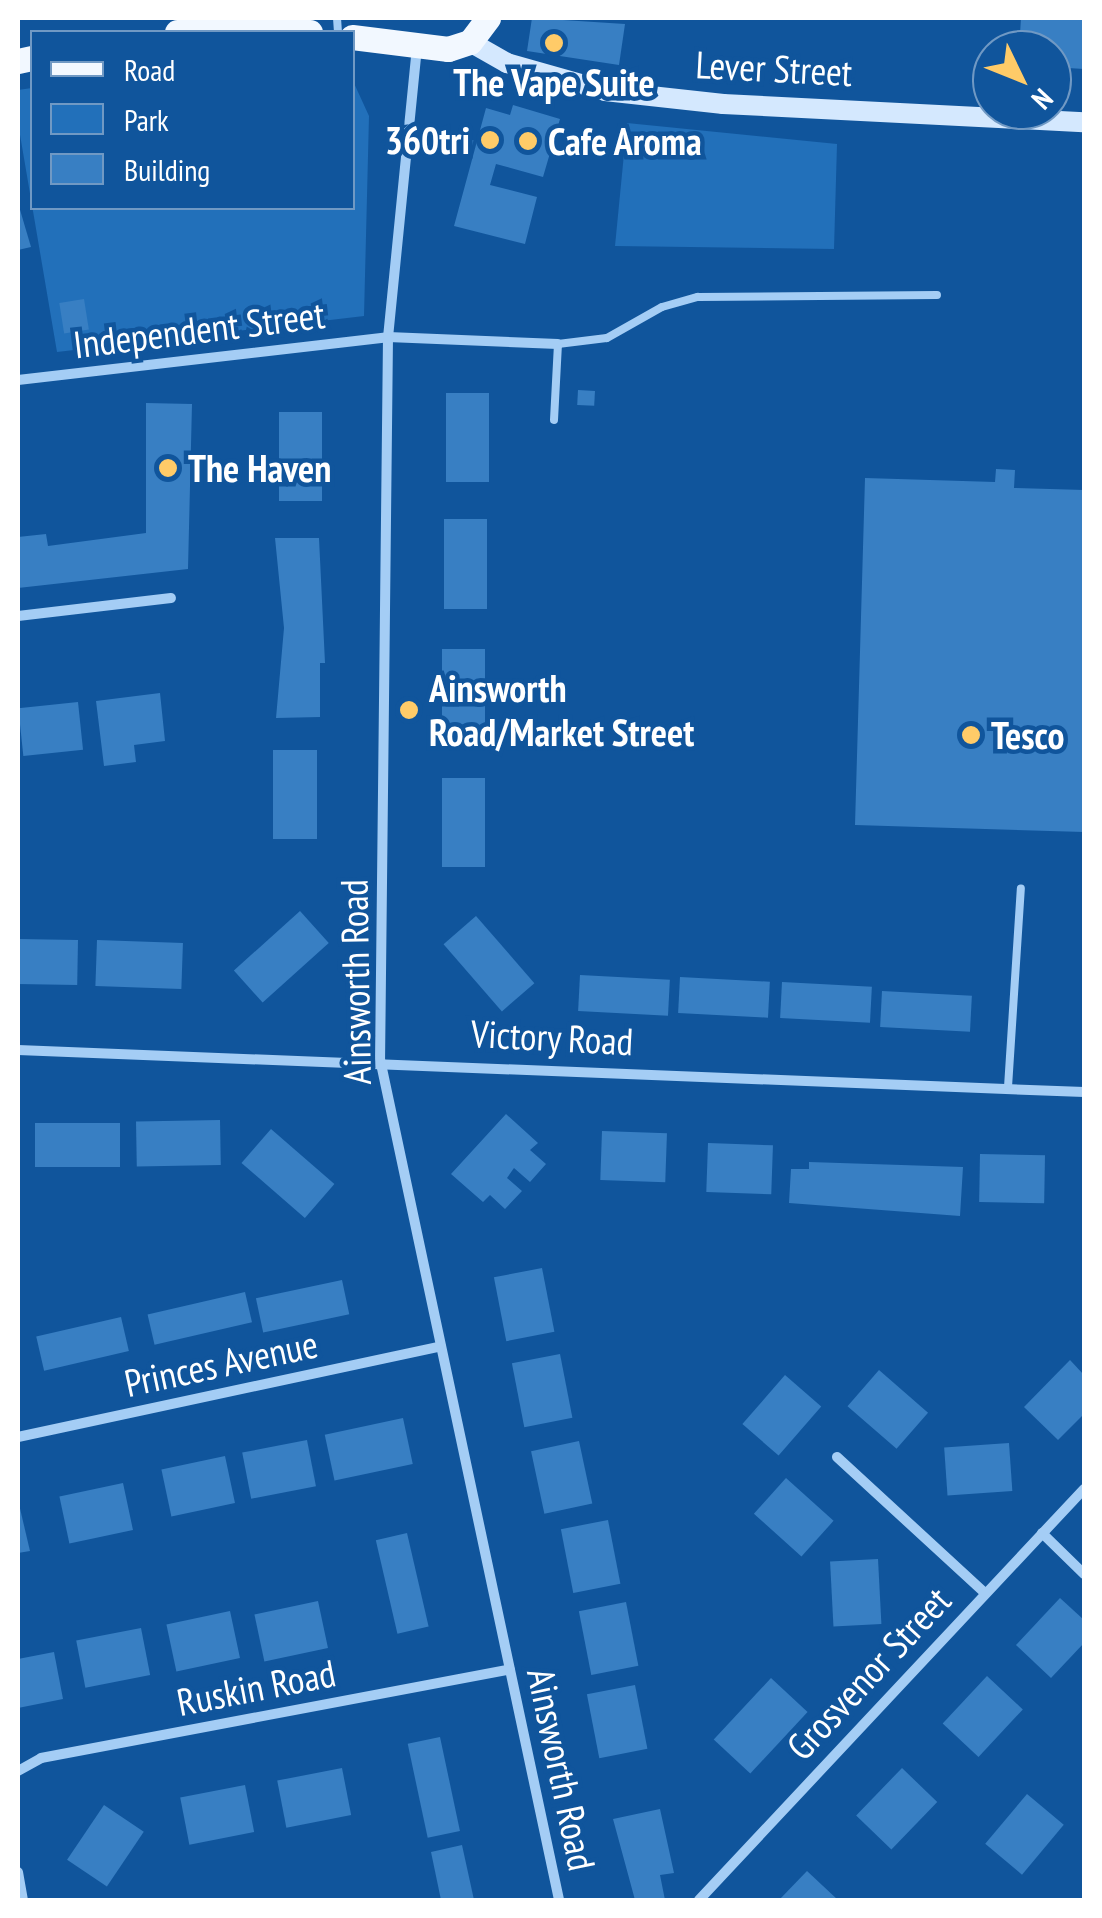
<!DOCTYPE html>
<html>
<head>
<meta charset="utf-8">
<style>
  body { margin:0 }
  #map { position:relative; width:1102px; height:1918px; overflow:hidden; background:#10559c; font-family:"PT Sans Narrow",sans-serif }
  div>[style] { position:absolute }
  .green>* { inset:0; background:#2270ba }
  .building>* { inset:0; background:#387fc3; transform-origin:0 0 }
  .service>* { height:8px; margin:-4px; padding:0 4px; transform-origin:4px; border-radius:4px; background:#a4cdf5 }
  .minor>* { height:10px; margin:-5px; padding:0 5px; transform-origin:5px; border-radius:5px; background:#a4cdf5 }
  .secondary>* { height:20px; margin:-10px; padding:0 10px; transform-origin:10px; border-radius:10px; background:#d4e8fe }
  .primary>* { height:25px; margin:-12.5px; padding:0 12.5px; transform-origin:12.5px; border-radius:12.5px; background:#f2f8ff }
  .dots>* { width:28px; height:28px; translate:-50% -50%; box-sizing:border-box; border:5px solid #10559c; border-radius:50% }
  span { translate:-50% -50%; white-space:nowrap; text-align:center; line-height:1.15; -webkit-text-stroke:9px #10559c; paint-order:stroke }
  .street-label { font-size:38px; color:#fff }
  .poi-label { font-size:38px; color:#fff; font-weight:700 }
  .right { translate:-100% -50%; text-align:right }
  .left { translate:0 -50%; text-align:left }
  .frame { position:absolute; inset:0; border:20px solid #fff; pointer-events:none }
  .legend { position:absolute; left:30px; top:30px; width:325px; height:180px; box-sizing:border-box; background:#10559c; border:2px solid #7099c4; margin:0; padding:12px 18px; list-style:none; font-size:30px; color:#fff }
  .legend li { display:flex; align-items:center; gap:20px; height:50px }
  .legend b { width:50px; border:2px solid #7099c4 }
  .north { position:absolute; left:972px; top:30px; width:100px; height:100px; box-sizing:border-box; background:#10559c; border:2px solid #7099c4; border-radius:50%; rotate:133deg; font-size:28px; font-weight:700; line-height:40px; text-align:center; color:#fff }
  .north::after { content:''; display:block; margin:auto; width:35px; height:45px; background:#ffcb68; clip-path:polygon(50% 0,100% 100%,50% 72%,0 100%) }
</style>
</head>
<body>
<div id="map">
  <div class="green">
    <div style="clip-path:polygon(353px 81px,369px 116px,364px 316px,57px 352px,18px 123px,18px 90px,32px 88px,32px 208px,352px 208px)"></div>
    <div style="clip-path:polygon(627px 123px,837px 144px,834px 249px,615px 246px)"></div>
  </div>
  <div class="building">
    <div style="clip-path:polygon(532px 18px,625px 24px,619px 65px,527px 51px)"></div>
    <div style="clip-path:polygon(1021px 18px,1084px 18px,1084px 69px,1052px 67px,1052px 50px,1019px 50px)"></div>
    <div style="clip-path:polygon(513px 105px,560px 119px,543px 177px,496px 164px,490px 185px,537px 197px,525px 244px,454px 226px,486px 108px,510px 115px)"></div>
    <div style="left:458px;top:136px;width:16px;height:17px;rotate:15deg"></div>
    <div style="clip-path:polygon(18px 203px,31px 247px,18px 250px)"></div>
    <div style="left:84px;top:299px;width:31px;height:25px;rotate:81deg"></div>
    <div style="left:578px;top:390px;width:17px;height:15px;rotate:3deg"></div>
    <div style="left:446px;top:393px;width:43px;height:89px"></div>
    <div style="clip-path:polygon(146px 403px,192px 404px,188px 569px,18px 588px,18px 537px,46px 534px,48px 546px,146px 533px)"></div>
    <div style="left:279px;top:412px;width:43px;height:89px"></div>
    <div style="clip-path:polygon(996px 469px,1015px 470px,1014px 488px,1084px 490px,1084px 832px,855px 825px,865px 478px,995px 482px)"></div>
    <div style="left:444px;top:519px;width:43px;height:90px"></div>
    <div style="clip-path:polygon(275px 538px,319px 538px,325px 663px,320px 663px,320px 717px,276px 718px,284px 628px)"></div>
    <div style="left:442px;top:649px;width:43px;height:89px"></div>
    <div style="clip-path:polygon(160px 693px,165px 741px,134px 745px,136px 762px,104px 766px,96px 701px)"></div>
    <div style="left:78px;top:702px;width:48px;height:60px;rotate:84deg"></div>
    <div style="left:273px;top:750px;width:44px;height:89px"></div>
    <div style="left:442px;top:778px;width:43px;height:89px"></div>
    <div style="left:300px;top:911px;width:43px;height:89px;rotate:48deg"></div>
    <div style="left:476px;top:916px;width:89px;height:43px;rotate:49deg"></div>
    <div style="left:18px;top:939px;width:60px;height:45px;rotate:1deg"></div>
    <div style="left:97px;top:940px;width:86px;height:46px;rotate:2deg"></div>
    <div style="left:580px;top:975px;width:90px;height:36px;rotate:3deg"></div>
    <div style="left:680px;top:977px;width:90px;height:36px;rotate:3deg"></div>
    <div style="left:782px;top:982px;width:90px;height:36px;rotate:3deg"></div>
    <div style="left:882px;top:991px;width:90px;height:36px;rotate:3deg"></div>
    <div style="clip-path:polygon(506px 1114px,538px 1143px,530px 1150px,546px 1164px,530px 1182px,514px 1168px,507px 1178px,522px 1191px,505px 1209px,490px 1195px,483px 1202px,451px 1174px)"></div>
    <div style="left:220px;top:1120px;width:45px;height:84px;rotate:89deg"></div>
    <div style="left:120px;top:1123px;width:44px;height:85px;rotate:90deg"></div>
    <div style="left:271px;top:1129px;width:84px;height:45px;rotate:41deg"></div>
    <div style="left:602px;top:1131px;width:65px;height:49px;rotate:2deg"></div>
    <div style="left:708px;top:1143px;width:65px;height:49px;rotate:2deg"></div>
    <div style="left:980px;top:1154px;width:65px;height:48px;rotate:1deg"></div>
    <div style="clip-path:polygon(809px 1162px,963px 1167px,960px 1216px,789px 1203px,791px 1169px,809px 1169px)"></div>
    <div style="left:542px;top:1268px;width:65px;height:49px;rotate:79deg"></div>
    <div style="left:342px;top:1280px;width:35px;height:88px;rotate:78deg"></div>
    <div style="left:245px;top:1292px;width:31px;height:100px;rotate:77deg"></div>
    <div style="left:121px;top:1317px;width:35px;height:87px;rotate:77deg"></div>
    <div style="left:560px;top:1354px;width:65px;height:49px;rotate:79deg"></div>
    <div style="clip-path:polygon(1070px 1360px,1084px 1375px,1084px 1414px,1058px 1440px,1024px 1407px)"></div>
    <div style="left:879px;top:1370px;width:65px;height:48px;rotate:41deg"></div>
    <div style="left:785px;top:1375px;width:48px;height:65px;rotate:41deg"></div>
    <div style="left:403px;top:1418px;width:47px;height:80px;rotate:78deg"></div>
    <div style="left:307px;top:1440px;width:47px;height:66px;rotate:79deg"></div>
    <div style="left:579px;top:1441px;width:64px;height:49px;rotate:78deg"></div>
    <div style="left:1009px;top:1443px;width:48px;height:65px;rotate:86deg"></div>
    <div style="left:225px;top:1456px;width:48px;height:65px;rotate:78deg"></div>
    <div style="left:786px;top:1478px;width:64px;height:48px;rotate:42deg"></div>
    <div style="left:123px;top:1483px;width:48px;height:65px;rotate:78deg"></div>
    <div style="clip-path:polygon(18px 1500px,30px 1551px,18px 1553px)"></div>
    <div style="left:608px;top:1520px;width:65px;height:48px;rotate:79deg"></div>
    <div style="left:407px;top:1533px;width:96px;height:32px;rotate:77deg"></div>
    <div style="left:878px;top:1559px;width:65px;height:48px;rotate:87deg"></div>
    <div style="clip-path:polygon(1060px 1598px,1084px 1620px,1084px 1643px,1051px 1678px,1016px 1645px)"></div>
    <div style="left:318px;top:1601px;width:48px;height:65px;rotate:78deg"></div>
    <div style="left:626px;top:1602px;width:65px;height:48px;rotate:79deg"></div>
    <div style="left:230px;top:1611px;width:48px;height:65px;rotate:78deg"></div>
    <div style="left:141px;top:1628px;width:48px;height:66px;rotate:79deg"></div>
    <div style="clip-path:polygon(54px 1652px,63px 1699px,18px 1708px,18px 1659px)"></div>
    <div style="left:987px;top:1676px;width:49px;height:65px;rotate:43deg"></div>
    <div style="left:771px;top:1678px;width:50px;height:84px;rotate:43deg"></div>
    <div style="left:635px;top:1685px;width:65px;height:49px;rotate:79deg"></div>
    <div style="left:440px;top:1737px;width:96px;height:33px;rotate:78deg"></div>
    <div style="left:342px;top:1768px;width:48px;height:66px;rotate:79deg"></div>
    <div style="left:902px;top:1768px;width:49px;height:66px;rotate:44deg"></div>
    <div style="left:245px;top:1785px;width:48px;height:66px;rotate:79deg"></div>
    <div style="left:1027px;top:1794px;width:48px;height:65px;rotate:40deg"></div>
    <div style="left:104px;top:1805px;width:48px;height:66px;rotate:34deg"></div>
    <div style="clip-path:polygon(660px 1809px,674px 1873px,660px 1875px,665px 1900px,635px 1900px,613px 1819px)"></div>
    <div style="clip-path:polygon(462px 1845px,474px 1900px,441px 1900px,431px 1852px)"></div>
    <div style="clip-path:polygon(807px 1871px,838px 1900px,779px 1900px)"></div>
  </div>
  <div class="service">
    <div style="left:337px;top:18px;width:14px;rotate:86deg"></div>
    <div style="left:554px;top:420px;width:76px;rotate:-87deg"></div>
    <div style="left:558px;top:344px;width:49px;rotate:-7deg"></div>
    <div style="left:607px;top:338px;width:63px;rotate:-29.4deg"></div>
    <div style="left:662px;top:307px;width:37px;rotate:-16deg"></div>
    <div style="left:698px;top:297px;width:239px;rotate:-0.5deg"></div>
    <div style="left:1008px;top:1087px;width:199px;rotate:-86.3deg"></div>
  </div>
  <div class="minor">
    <div style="left:417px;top:47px;width:291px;rotate:95.7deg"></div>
    <div style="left:388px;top:337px;width:722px;rotate:90.63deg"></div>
    <div style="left:380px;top:1059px;width:860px;rotate:77.98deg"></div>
    <div style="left:18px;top:380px;width:372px;rotate:-6.6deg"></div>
    <div style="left:388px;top:337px;width:170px;rotate:2.4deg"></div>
    <div style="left:18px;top:616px;width:154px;rotate:-6.7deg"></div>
    <div style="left:18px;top:1050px;width:1067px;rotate:2.26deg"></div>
    <div style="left:18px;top:1437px;width:430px;rotate:-12.1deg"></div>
    <div style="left:837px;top:1457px;width:200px;rotate:42.6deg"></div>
    <div style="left:1042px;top:1533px;width:59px;rotate:44.3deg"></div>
    <div style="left:18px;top:1771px;width:26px;rotate:-29deg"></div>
    <div style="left:41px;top:1758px;width:477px;rotate:-10.7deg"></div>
    <div style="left:18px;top:1872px;width:28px;rotate:80deg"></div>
    <div style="left:699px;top:1900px;width:563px;rotate:-46.87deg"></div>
  </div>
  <div class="secondary">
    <div style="left:470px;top:42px;width:43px;rotate:29.6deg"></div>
    <div style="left:507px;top:63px;width:102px;rotate:15.9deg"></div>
    <div style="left:605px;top:91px;width:119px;rotate:6.3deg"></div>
    <div style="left:723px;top:104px;width:361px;rotate:2.9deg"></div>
  </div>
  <div class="primary">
    <div style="left:177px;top:32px;width:133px"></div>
    <div style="left:352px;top:37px;width:97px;rotate:7.1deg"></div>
    <div style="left:448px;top:49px;width:23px;rotate:-18deg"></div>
    <div style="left:470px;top:42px;width:30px;rotate:-53deg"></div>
    <div style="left:18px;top:61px;width:14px;rotate:-12deg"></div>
  </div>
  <div class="dots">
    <div style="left:554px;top:43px;background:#ffcb68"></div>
    <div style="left:490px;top:140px;background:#ffcb68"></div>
    <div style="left:528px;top:141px;background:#ffcb68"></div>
    <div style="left:168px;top:468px;background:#ffcb68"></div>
    <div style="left:409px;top:710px;background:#ffcb68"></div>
    <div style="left:971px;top:735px;background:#ffcb68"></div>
  </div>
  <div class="street-label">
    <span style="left:774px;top:68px;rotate:3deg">Lever Street</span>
    <span style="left:199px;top:329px;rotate:-7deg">Independent Street</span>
    <span style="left:355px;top:982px;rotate:-91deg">Ainsworth Road</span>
    <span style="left:552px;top:1037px;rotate:3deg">Victory Road</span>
    <span style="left:221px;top:1363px;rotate:-12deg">Princes Avenue</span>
    <span style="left:868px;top:1673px;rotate:-47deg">Grosvenor Street</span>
    <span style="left:256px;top:1687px;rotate:-11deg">Ruskin Road</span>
    <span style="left:562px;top:1769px;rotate:78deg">Ainsworth Road</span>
  </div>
  <div class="poi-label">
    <span style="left:554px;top:82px">The Vape Suite</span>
    <span class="right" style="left:470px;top:140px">360tri</span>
    <span class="left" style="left:548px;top:141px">Cafe Aroma</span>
    <span class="left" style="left:188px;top:468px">The Haven</span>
    <span class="left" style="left:429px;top:710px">Ainsworth<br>Road/Market Street</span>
    <span class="left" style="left:991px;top:735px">Tesco</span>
  </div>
  <div class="frame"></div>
  <ul class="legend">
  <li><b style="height:12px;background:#f2f8ff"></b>Road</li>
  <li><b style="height:28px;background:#2270ba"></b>Park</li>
  <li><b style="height:28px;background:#387fc3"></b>Building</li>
  </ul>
  <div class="north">N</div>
</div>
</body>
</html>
